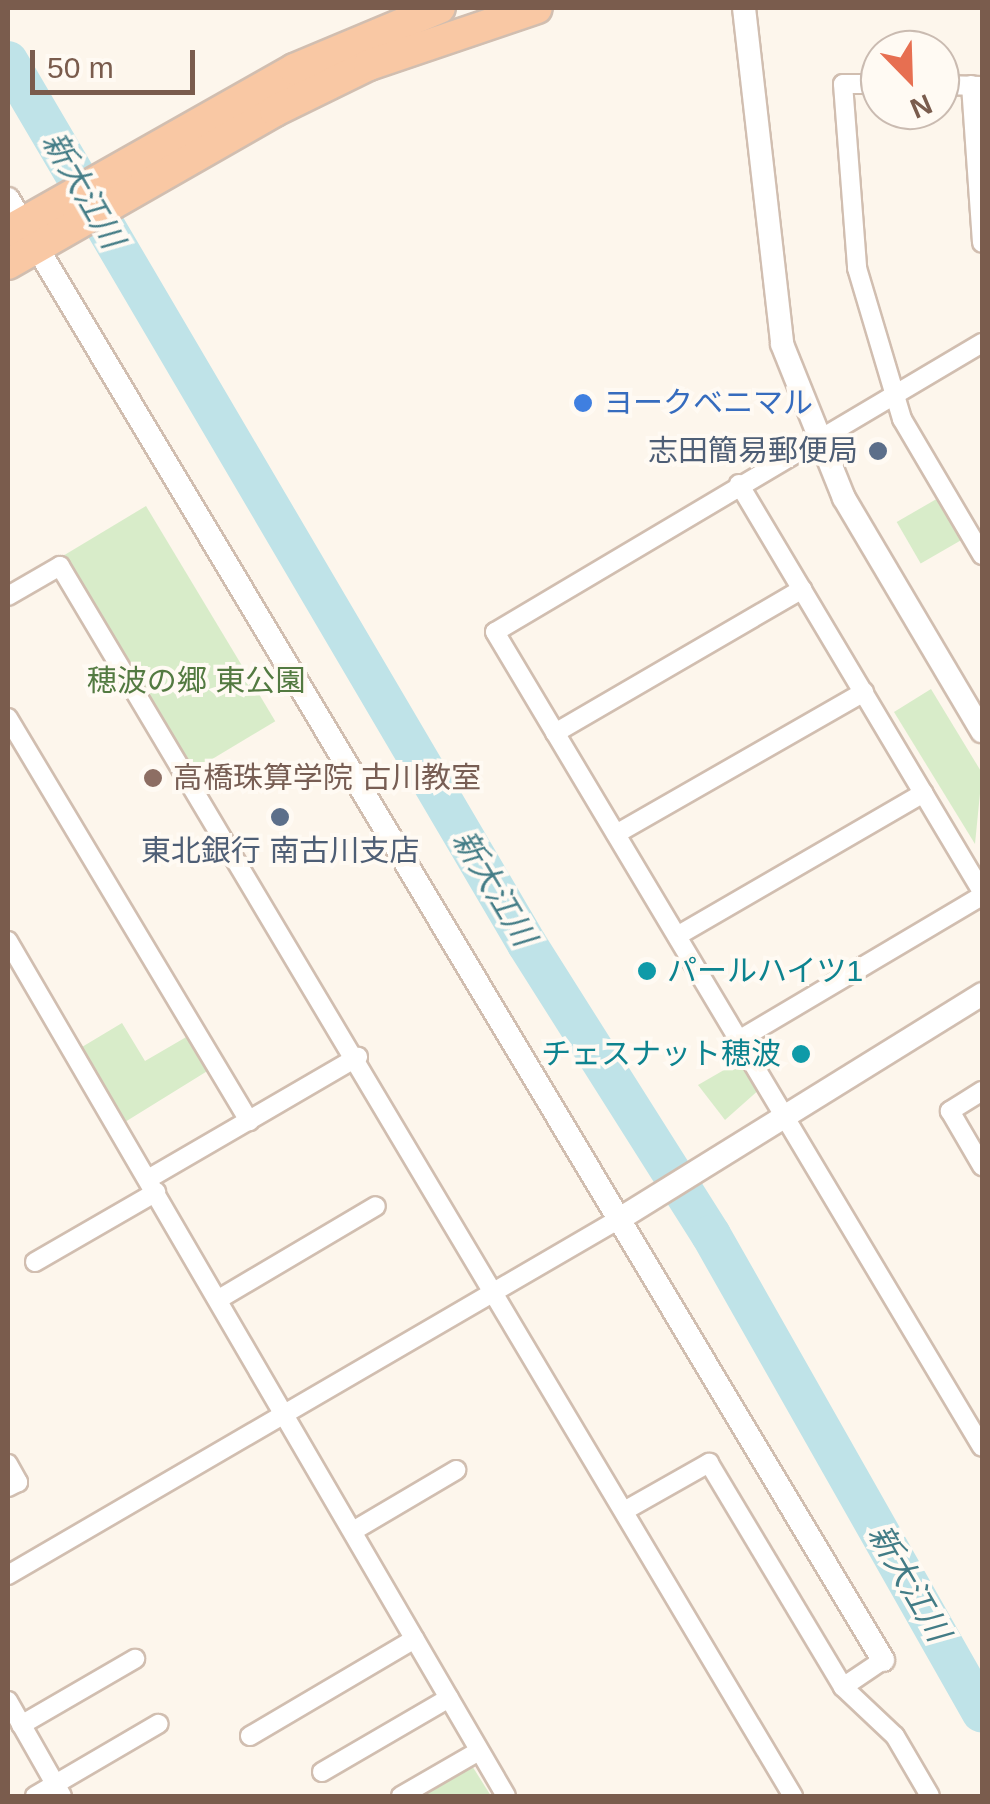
<!DOCTYPE html>
<html>
<head>
<meta charset="utf-8">
<style>
  body { margin:0 }
  #map { position:relative; width:990px; height:1804px; overflow:hidden; background:#fdf6ec; font-family:Helvetica,"Noto Sans JP",sans-serif }
  div>[style] { position:absolute }
  .green>* { inset:0; background:#d8ecc9; transform-origin:0 0 }
  .river>* { height:40px; margin:-20px; padding:0 20px; transform-origin:20px; border-radius:20px; background:#bfe3e8 }
  .roads { filter:drop-shadow(2px 0 #d1beb0) drop-shadow(-2px 0 #d1beb0) drop-shadow(0 2px #d1beb0) drop-shadow(0 -2px #d1beb0) }
  .minor>* { height:18px; margin:-9px; padding:0 9px; transform-origin:9px; border-radius:9px; background:#fff }
  .tertiary>* { height:22px; margin:-11px; padding:0 11px; transform-origin:11px; border-radius:11px; background:#fff }
  .trunk>* { height:30px; margin:-15px; padding:0 15px; transform-origin:15px; border-radius:15px; background:#f9c8a4 }
  .dots>* { width:28px; height:28px; translate:-50% -50%; box-sizing:border-box; border:5px solid #fffaf3; border-radius:50% }
  span { translate:-50% -50%; white-space:nowrap; text-align:center; line-height:1.15; -webkit-text-stroke:8px #fffaf3; paint-order:stroke }
  .shop-label { font-size:30px; color:#366cbe }
  .left { translate:0 -50%; text-align:left }
  .service-label { font-size:30px; color:#4e5e75 }
  .right { translate:-100% -50%; text-align:right }
  .park-label { font-size:30px; color:#537a41 }
  .education-label { font-size:30px; color:#785e54 }
  .culture-label { font-size:30px; color:#0d838f }
  .water-label { font-size:32px; color:#437c86; font-style:italic }
  .frame { position:absolute; inset:0; border:10px solid #7a5c4d; pointer-events:none }
  .north { position:absolute; left:860px; top:30px; width:100px; height:100px; box-sizing:border-box; background:#fffaf3; border:2px solid #cabbb1; border-radius:50%; rotate:157deg; font-size:28px; font-weight:700; line-height:40px; text-align:center; color:#7a5c4d }
  .north::after { content:''; display:block; margin:auto; width:35px; height:45px; background:#e76f51; clip-path:polygon(50% 0,100% 100%,50% 72%,0 100%) }
  .scale { position:absolute; left:30px; top:50px; width:165px; height:45px; box-sizing:border-box; border:5px solid #7a5c4d; border-top:0; padding-left:12px; font-size:30px; line-height:35px; white-space:nowrap; color:#7a5c4d; -webkit-text-stroke:8px #fffaf3; paint-order:stroke }
</style>
</head>
<body>
<div id="map">
  <div class="green">
    <div style="left:940px;top:497px;width:48px;height:50px;rotate:60deg"></div>
    <div style="left:146px;top:506px;width:251px;height:97px;rotate:59deg"></div>
    <div style="clip-path:polygon(931px 689px,982px 773px,975px 844px,894px 712px)"></div>
    <div style="clip-path:polygon(122px 1023px,145px 1061px,188px 1036px,209px 1070px,125px 1122px,82px 1047px)"></div>
    <div style="clip-path:polygon(743px 1059px,761px 1088px,725px 1120px,698px 1085px)"></div>
    <div style="clip-path:polygon(469px 1761px,491px 1796px,411px 1796px)"></div>
  </div>
  <div class="river">
    <div style="left:8px;top:61px;width:1024px;rotate:59.55deg"></div>
    <div style="left:527px;top:944px;width:344px;rotate:57.7deg"></div>
    <div style="left:711px;top:1235px;width:549px;rotate:60.45deg"></div>
  </div>
  <div class="roads">
    <div class="minor">
      <div style="left:880px;top:84px;width:37px;rotate:180deg"></div>
      <div style="left:843px;top:84px;width:185px;rotate:85.6deg"></div>
      <div style="left:857px;top:268px;width:158px;rotate:73.4deg"></div>
      <div style="left:902px;top:419px;width:158px;rotate:59.5deg"></div>
      <div style="left:940px;top:85px;width:42px;rotate:1.4deg"></div>
      <div style="left:971px;top:85px;width:158px;rotate:86deg"></div>
      <div style="left:982px;top:343px;width:566px;rotate:149.31deg"></div>
      <div style="left:495px;top:632px;width:949px;rotate:59.14deg"></div>
      <div style="left:739px;top:484px;width:475px;rotate:59.2deg"></div>
      <div style="left:8px;top:596px;width:60px;rotate:-30deg"></div>
      <div style="left:60px;top:566px;width:1432px;rotate:59.21deg"></div>
      <div style="left:8px;top:718px;width:470px;rotate:59.1deg"></div>
      <div style="left:555px;top:733px;width:286px;rotate:-30.2deg"></div>
      <div style="left:616px;top:834px;width:286px;rotate:-29.8deg"></div>
      <div style="left:677px;top:936px;width:285px;rotate:-30.1deg"></div>
      <div style="left:8px;top:941px;width:989px;rotate:59.78deg"></div>
      <div style="left:739px;top:1040px;width:282px;rotate:-30.7deg"></div>
      <div style="left:982px;top:1091px;width:38px;rotate:148deg"></div>
      <div style="left:950px;top:1111px;width:64px;rotate:59.8deg"></div>
      <div style="left:148px;top:1179px;width:243px;rotate:-30.2deg"></div>
      <div style="left:35px;top:1262px;width:140px;rotate:-30deg"></div>
      <div style="left:219px;top:1299px;width:182px;rotate:-30.6deg"></div>
      <div style="left:8px;top:1464px;width:21px;rotate:61deg"></div>
      <div style="left:18px;top:1482px;width:11px;rotate:153deg"></div>
      <div style="left:624px;top:1511px;width:98px;rotate:-29.5deg"></div>
      <div style="left:709px;top:1463px;width:261px;rotate:59.1deg"></div>
      <div style="left:843px;top:1687px;width:71px;rotate:43.3deg"></div>
      <div style="left:895px;top:1736px;width:69px;rotate:59.7deg"></div>
      <div style="left:353px;top:1531px;width:120px;rotate:-30.6deg"></div>
      <div style="left:8px;top:1575px;width:709px;rotate:-30.22deg"></div>
      <div style="left:843px;top:1687px;width:48px;rotate:-34deg"></div>
      <div style="left:8px;top:1701px;width:109px;rotate:60.4deg"></div>
      <div style="left:21px;top:1725px;width:132px;rotate:-30.1deg"></div>
      <div style="left:250px;top:1736px;width:191px;rotate:-30.5deg"></div>
      <div style="left:322px;top:1772px;width:147px;rotate:-30.2deg"></div>
      <div style="left:35px;top:1796px;width:143px;rotate:-30.3deg"></div>
      <div style="left:401px;top:1796px;width:90px;rotate:-30deg"></div>
    </div>
    <div class="tertiary">
      <div style="left:744px;top:8px;width:338px;rotate:83.5deg"></div>
      <div style="left:782px;top:344px;width:166px;rotate:68.1deg"></div>
      <div style="left:844px;top:498px;width:271px;rotate:59.4deg"></div>
      <div style="left:8px;top:199px;width:1703px;rotate:59.08deg"></div>
      <div style="left:621px;top:1218px;width:425px;rotate:-31.8deg"></div>
    </div>
    <div class="trunk">
      <div style="left:8px;top:231px;width:329px;rotate:-29.5deg"></div>
      <div style="left:294px;top:69px;width:158px;rotate:-22.7deg"></div>
      <div style="left:8px;top:264px;width:308px;rotate:-29.8deg"></div>
      <div style="left:275px;top:111px;width:105px;rotate:-26.1deg"></div>
      <div style="left:369px;top:65px;width:177px;rotate:-18.7deg"></div>
    </div>
  </div>
  <div class="dots">
    <div style="left:583px;top:403px;background:#3f7fe0"></div>
    <div style="left:878px;top:451px;background:#5c6f8a"></div>
    <div style="left:153px;top:778px;background:#8d6e63"></div>
    <div style="left:280px;top:817px;background:#5c6f8a"></div>
    <div style="left:647px;top:971px;background:#0f9aa8"></div>
    <div style="left:801px;top:1054px;background:#0f9aa8"></div>
  </div>
  <div class="shop-label">
    <span class="left" style="left:603px;top:403px">ヨークベニマル</span>
  </div>
  <div class="service-label">
    <span class="right" style="left:858px;top:451px">志田簡易郵便局</span>
    <span style="left:280px;top:851px">東北銀行 南古川支店</span>
  </div>
  <div class="park-label">
    <span style="left:196px;top:681px">穂波の郷 東公園</span>
  </div>
  <div class="education-label">
    <span class="left" style="left:173px;top:778px">高橋珠算学院 古川教室</span>
  </div>
  <div class="culture-label">
    <span class="left" style="left:667px;top:971px">パールハイツ1</span>
    <span class="right" style="left:781px;top:1054px">チェスナット穂波</span>
  </div>
  <div class="water-label">
    <span style="left:83px;top:190px;rotate:60deg">新大江川</span>
    <span style="left:494px;top:888px;rotate:59deg">新大江川</span>
    <span style="left:909px;top:1583px;rotate:60deg">新大江川</span>
  </div>
  <div class="frame"></div>
  <div class="north">N</div>
  <div class="scale">50 m</div>
</div>
</body>
</html>
